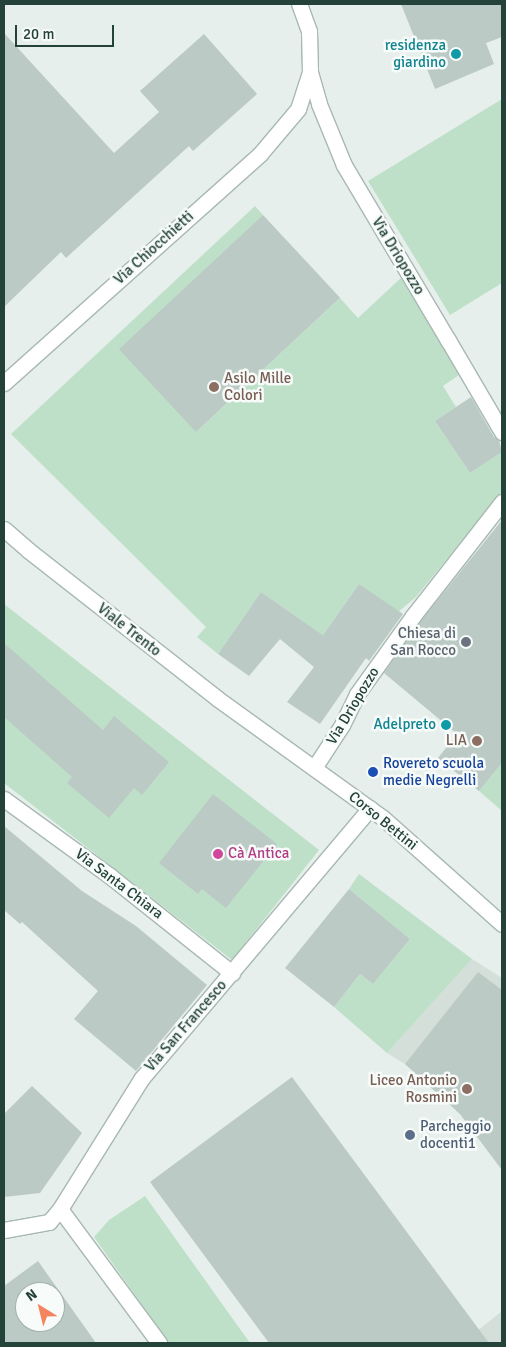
<!DOCTYPE html>
<html>
<head>
<meta charset="utf-8">
<style>
  body { margin:0 }
  #map { position:relative; width:506px; height:1347px; overflow:hidden; background:#e6efeb; font-family:Signika,sans-serif }
  div>[style] { position:absolute }
  .built>* { inset:0; background:#d4dfda }
  .green>* { inset:0; background:#bfe0c8 }
  .building>* { inset:0; background:#bbcac4; transform-origin:0 0 }
  .roads { filter:drop-shadow(1px 0 #a8b8b2) drop-shadow(-1px 0 #a8b8b2) drop-shadow(0 1px #a8b8b2) drop-shadow(0 -1px #a8b8b2) }
  .service>* { height:15px; margin:-7.5px; padding:0 7.5px; transform-origin:7.5px; border-radius:7.5px; background:#fff }
  .pedestrian>* { height:15px; margin:-7.5px; padding:0 7.5px; transform-origin:7.5px; border-radius:7.5px; background:#fff }
  .minor>* { height:15px; margin:-7.5px; padding:0 7.5px; transform-origin:7.5px; border-radius:7.5px; background:#fff }
  .dots>* { width:14px; height:14px; translate:-50% -50%; box-sizing:border-box; border:2px solid #f7fbf9; border-radius:50% }
  span { translate:-50% -50%; white-space:nowrap; text-align:center; line-height:1.15; -webkit-text-stroke:5px #f7fbf9; paint-order:stroke }
  .culture-label { font-size:15px; color:#0d838f }
  .right { translate:-100% -50%; text-align:right }
  .street-label { font-size:15px; color:#24423a }
  .education-label { font-size:15px; color:#785e54 }
  .left { translate:0 -50%; text-align:left }
  .worship-label { font-size:15px; color:#5b616d }
  .transit-label { font-size:15px; color:#164399 }
  .hotel-label { font-size:15px; color:#b23c85 }
  .service-label { font-size:15px; color:#4e5e75 }
  .frame { position:absolute; inset:0; border:5px solid #24423a; pointer-events:none }
  .north { position:absolute; left:15px; top:1282px; width:50px; height:50px; box-sizing:border-box; background:#f7fbf9; border:1px solid #a3b1ad; border-radius:50%; rotate:324deg; font-size:14px; font-weight:700; line-height:20px; text-align:center; color:#24423a }
  .north::after { content:''; display:block; margin:auto; width:18px; height:22px; background:#f4845f; clip-path:polygon(50% 0,100% 100%,50% 72%,0 100%) }
  .scale { position:absolute; left:15px; top:25px; width:99px; height:22px; box-sizing:border-box; border:2px solid #24423a; border-top:0; padding-left:6px; font-size:15px; line-height:18px; white-space:nowrap; color:#24423a; -webkit-text-stroke:4px #f7fbf9; paint-order:stroke }
</style>
</head>
<body>
<div id="map">
  <div class="built">
    <div style="clip-path:polygon(472px 959px,502px 978px,502px 1170px,460px 1114px,405px 1064px,387px 1053px)"></div>
    <div style="clip-path:polygon(502px 1311px,502px 1343px,461px 1343px,487px 1323px)"></div>
  </div>
  <div class="green">
    <div style="clip-path:polygon(502px 99px,502px 283px,450px 315px,368px 181px)"></div>
    <div style="clip-path:polygon(255px 206px,263px 215px,196px 432px,340px 298px,358px 318px,403px 276px,459px 375px,443px 386px,456px 407px,435px 421px,470px 473px,502px 452px,502px 491px,416px 597px,398px 612px,359px 584px,323px 635px,261px 592px,218px 654px,197px 637px,206px 627px,11px 434px)"></div>
    <div style="clip-path:polygon(4px 604px,319px 850px,232px 960px,4px 783px)"></div>
    <div style="clip-path:polygon(502px 763px,502px 811px,479px 791px)"></div>
    <div style="clip-path:polygon(359px 874px,472px 959px,387px 1053px,334px 1007px,360px 974px,373px 984px,410px 939px,349px 889px)"></div>
    <div style="clip-path:polygon(145px 1196px,250px 1343px,169px 1343px,94px 1237px,109px 1220px)"></div>
  </div>
  <div class="building">
    <div style="clip-path:polygon(401px 4px,502px 4px,502px 37px,486px 43px,494px 64px,435px 89px)"></div>
    <div style="clip-path:polygon(4px 33px,114px 153px,159px 112px,140px 91px,204px 34px,257px 94px,193px 151px,189px 146px,66px 258px,61px 252px,4px 307px)"></div>
    <div style="left:263px;top:215px;width:113px;height:197px;rotate:47deg"></div>
    <div style="clip-path:polygon(471px 397px,494px 437px,499px 441px,502px 452px,470px 473px,435px 421px)"></div>
    <div style="clip-path:polygon(502px 520px,502px 763px,479px 791px,438px 758px,457px 734px,384px 673px,420px 622px)"></div>
    <div style="clip-path:polygon(359px 584px,403px 614px,369px 661px,366px 658px,320px 724px,287px 702px,314px 667px,280px 639px,249px 676px,218px 654px,261px 592px,323px 635px)"></div>
    <div style="clip-path:polygon(4px 643px,103px 730px,114px 716px,169px 762px,142px 795px,134px 788px,109px 818px,67px 783px,72px 777px,4px 717px)"></div>
    <div style="clip-path:polygon(213px 794px,277px 844px,226px 908px,202px 889px,198px 894px,159px 863px)"></div>
    <div style="clip-path:polygon(4px 826px,82px 891px,136px 926px,207px 985px,136px 1071px,74px 1019px,98px 991px,22px 922px,20px 924px,4px 910px)"></div>
    <div style="clip-path:polygon(349px 889px,410px 939px,373px 984px,360px 974px,334px 1007px,285px 968px)"></div>
    <div style="clip-path:polygon(478px 972px,502px 990px,502px 1170px,460px 1114px,405px 1064px)"></div>
    <div style="clip-path:polygon(292px 1077px,489px 1343px,269px 1343px,150px 1182px)"></div>
    <div style="clip-path:polygon(32px 1086px,82px 1133px,40px 1193px,4px 1197px,4px 1114px)"></div>
    <div style="clip-path:polygon(evenodd,38px 1261px,96px 1343px,4px 1343px,4px 1286px,38px 1261px,25px 1292px,55px 1292px,55px 1322px,25px 1322px,25px 1292px)"></div>
  </div>
  <div class="roads">
    <div class="service">
      <div style="left:4px;top:799px;width:131px;rotate:36deg"></div>
      <div style="left:110px;top:876px;width:156px;rotate:38.5deg"></div>
    </div>
    <div class="pedestrian">
      <div style="left:310px;top:72px;width:33px;rotate:74deg"></div>
      <div style="left:319px;top:104px;width:66px;rotate:67.7deg"></div>
      <div style="left:344px;top:165px;width:204px;rotate:59.3deg"></div>
    </div>
    <div class="minor">
      <div style="left:448px;top:340px;width:107px;rotate:59.6deg"></div>
      <div style="left:4px;top:383px;width:343px;rotate:-41.8deg"></div>
      <div style="left:260px;top:154px;width:59px;rotate:-49.8deg"></div>
      <div style="left:298px;top:109px;width:39px;rotate:-72deg"></div>
      <div style="left:310px;top:72px;width:41px;rotate:-91.4deg"></div>
      <div style="left:309px;top:31px;width:29px;rotate:-110deg"></div>
      <div style="left:4px;top:529px;width:32px;rotate:41deg"></div>
      <div style="left:28px;top:550px;width:241px;rotate:38.1deg"></div>
      <div style="left:218px;top:699px;width:203px;rotate:35.8deg"></div>
      <div style="left:383px;top:818px;width:159px;rotate:41.7deg"></div>
      <div style="left:314px;top:768px;width:51px;rotate:-56.9deg"></div>
      <div style="left:342px;top:725px;width:34px;rotate:-64deg"></div>
      <div style="left:357px;top:694px;width:96px;rotate:-54.3deg"></div>
      <div style="left:413px;top:616px;width:145px;rotate:-52deg"></div>
      <div style="left:60px;top:1209px;width:167px;rotate:53.5deg"></div>
      <div style="left:4px;top:1230px;width:46px;rotate:-10.1deg"></div>
      <div style="left:49px;top:1222px;width:17px;rotate:-50deg"></div>
      <div style="left:60px;top:1209px;width:155px;rotate:-58deg"></div>
      <div style="left:142px;top:1078px;width:353px;rotate:-49.8deg"></div>
    </div>
  </div>
  <div class="dots">
    <div style="left:456px;top:54px;background:#0f9aa8"></div>
    <div style="left:214px;top:387px;background:#8d6e63"></div>
    <div style="left:466px;top:642px;background:#6b7280"></div>
    <div style="left:446px;top:725px;background:#0f9aa8"></div>
    <div style="left:477px;top:741px;background:#8d6e63"></div>
    <div style="left:373px;top:772px;background:#1a4fb4"></div>
    <div style="left:218px;top:854px;background:#d1479c"></div>
    <div style="left:467px;top:1089px;background:#8d6e63"></div>
    <div style="left:410px;top:1135px;background:#5c6f8a"></div>
  </div>
  <div class="culture-label">
    <span class="right" style="left:446px;top:54px">residenza<br>giardino</span>
    <span class="right" style="left:436px;top:725px">Adelpreto</span>
  </div>
  <div class="street-label">
    <span style="left:154px;top:248px;rotate:-42deg">Via Chiocchietti</span>
    <span style="left:398px;top:256px;rotate:59deg">Via Driopozzo</span>
    <span style="left:129px;top:630px;rotate:38deg">Viale Trento</span>
    <span style="left:353px;top:706px;rotate:-59deg">Via Driopozzo</span>
    <span style="left:383px;top:821px;rotate:39deg">Corso Bettini</span>
    <span style="left:119px;top:884px;rotate:37deg">Via Santa Chiara</span>
    <span style="left:186px;top:1026px;rotate:-49deg">Via San Francesco</span>
  </div>
  <div class="education-label">
    <span class="left" style="left:224px;top:387px">Asilo Mille<br>Colori</span>
    <span class="right" style="left:467px;top:741px">LIA</span>
    <span class="right" style="left:457px;top:1089px">Liceo Antonio<br>Rosmini</span>
  </div>
  <div class="worship-label">
    <span class="right" style="left:456px;top:642px">Chiesa di<br>San Rocco</span>
  </div>
  <div class="transit-label">
    <span class="left" style="left:383px;top:772px">Rovereto scuola<br>medie Negrelli</span>
  </div>
  <div class="hotel-label">
    <span class="left" style="left:228px;top:854px">Cà Antica</span>
  </div>
  <div class="service-label">
    <span class="left" style="left:420px;top:1135px">Parcheggio<br>docenti1</span>
  </div>
  <div class="frame"></div>
  <div class="north">N</div>
  <div class="scale">20 m</div>
</div>
</body>
</html>
